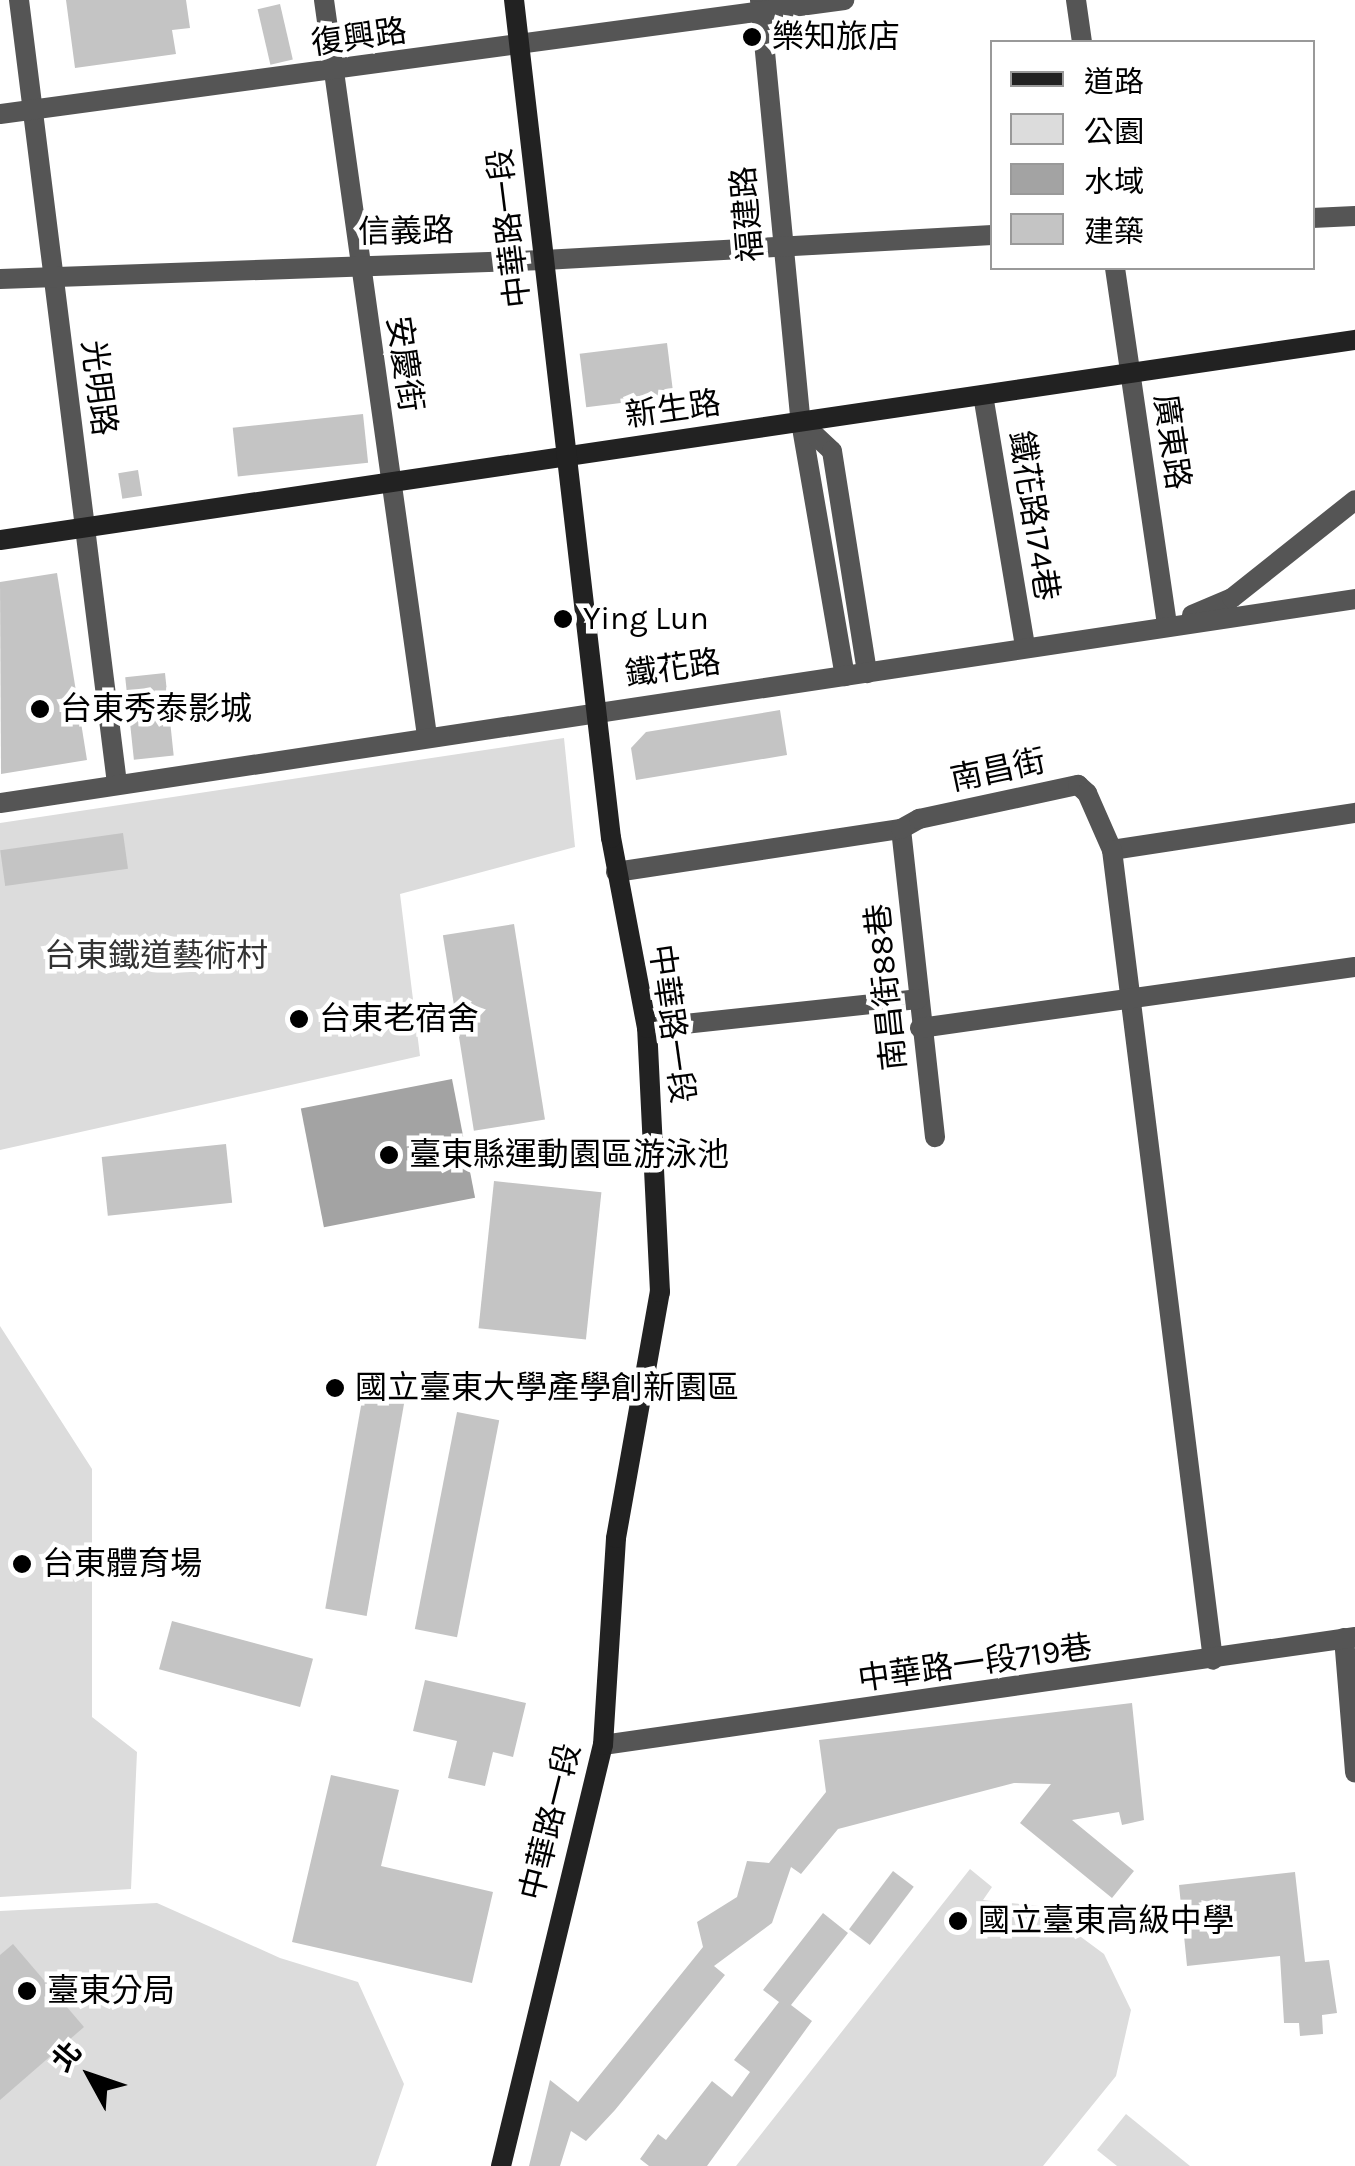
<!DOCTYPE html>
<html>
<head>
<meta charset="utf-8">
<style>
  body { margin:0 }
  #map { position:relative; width:1355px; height:2166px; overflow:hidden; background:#fff; font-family:Karla,"Noto Sans TC",sans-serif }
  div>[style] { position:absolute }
  .green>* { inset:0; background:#dcdcdc }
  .water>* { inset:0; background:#a3a3a3; transform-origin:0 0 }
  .building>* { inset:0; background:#c4c4c4; transform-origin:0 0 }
  .street>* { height:20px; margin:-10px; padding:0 10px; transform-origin:10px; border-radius:10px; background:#555 }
  .secondary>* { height:20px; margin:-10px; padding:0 10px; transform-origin:10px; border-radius:10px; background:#222 }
  .dots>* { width:28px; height:28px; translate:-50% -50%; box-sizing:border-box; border:5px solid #fff; border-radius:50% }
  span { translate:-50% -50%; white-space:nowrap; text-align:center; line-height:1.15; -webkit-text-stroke:9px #fff; paint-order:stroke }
  .poi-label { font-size:32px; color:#000 }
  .left { translate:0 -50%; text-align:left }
  .street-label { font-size:32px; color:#000 }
  .park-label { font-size:32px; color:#333 }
  .legend { position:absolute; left:990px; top:40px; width:325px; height:230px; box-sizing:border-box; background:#fff; border:2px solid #999; margin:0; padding:12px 18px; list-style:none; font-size:30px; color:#000 }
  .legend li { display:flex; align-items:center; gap:20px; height:50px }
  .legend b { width:50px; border:2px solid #999 }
  .north { position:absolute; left:40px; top:2026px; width:100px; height:100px; -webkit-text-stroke:8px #fff; paint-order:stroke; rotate:310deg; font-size:28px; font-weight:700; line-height:40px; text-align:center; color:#000 }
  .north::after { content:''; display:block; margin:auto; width:35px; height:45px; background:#000; clip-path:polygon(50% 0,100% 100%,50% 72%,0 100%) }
</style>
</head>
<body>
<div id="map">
  <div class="green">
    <div style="clip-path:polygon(564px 738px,575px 847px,400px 894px,420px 1056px,0 1150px,0 823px)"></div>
    <div style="clip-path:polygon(0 1326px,92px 1469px,92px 1717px,137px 1752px,131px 1889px,0 1897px)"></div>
    <div style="clip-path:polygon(970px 1869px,992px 1887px,983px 1900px,1039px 1906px,1104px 1954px,1131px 2010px,1116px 2076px,1043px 2166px,736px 2166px)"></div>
    <div style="clip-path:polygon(157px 1903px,280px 1958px,358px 1982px,404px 2084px,376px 2166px,0 2166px,0 1911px)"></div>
    <div style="clip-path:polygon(1126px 2114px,1190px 2166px,1117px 2166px,1097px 2150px)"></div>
  </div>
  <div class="water">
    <div style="left:452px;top:1079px;width:121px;height:154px;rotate:79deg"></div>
  </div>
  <div class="building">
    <div style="clip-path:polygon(66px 0,186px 0,190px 28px,172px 30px,176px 54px,75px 68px)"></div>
    <div style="left:280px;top:4px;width:57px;height:23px;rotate:77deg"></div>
    <div style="left:667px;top:343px;width:54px;height:88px;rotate:83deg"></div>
    <div style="left:363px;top:414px;width:49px;height:131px;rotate:84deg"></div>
    <div style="left:138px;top:470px;width:26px;height:20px;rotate:81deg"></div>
    <div style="clip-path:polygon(57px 573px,87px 760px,1px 774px,0 582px)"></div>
    <div style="left:165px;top:673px;width:83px;height:40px;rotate:84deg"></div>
    <div style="clip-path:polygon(780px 710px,787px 755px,636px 780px,631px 748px,646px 732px)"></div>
    <div style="left:123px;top:833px;width:36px;height:124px;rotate:82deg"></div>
    <div style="left:514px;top:924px;width:198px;height:72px;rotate:81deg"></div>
    <div style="left:226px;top:1144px;width:59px;height:125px;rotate:84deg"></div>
    <div style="left:494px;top:1181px;width:108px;height:148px;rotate:6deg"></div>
    <div style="left:364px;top:1389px;width:42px;height:223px;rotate:10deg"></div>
    <div style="left:457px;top:1412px;width:43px;height:221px;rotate:11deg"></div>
    <div style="left:172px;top:1621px;width:146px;height:50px;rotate:15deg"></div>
    <div style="clip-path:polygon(425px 1680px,526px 1703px,513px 1757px,493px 1752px,485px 1786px,448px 1778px,457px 1741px,413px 1731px)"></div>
    <div style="clip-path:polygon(1132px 1703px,1144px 1820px,1122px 1825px,1119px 1812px,1072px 1820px,1134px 1871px,1112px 1898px,1020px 1823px,1051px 1784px,1014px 1783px,838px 1829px,801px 1874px,791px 1867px,772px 1923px,714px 1966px,725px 1975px,615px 2110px,586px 2141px,571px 2131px,560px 2166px,529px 2166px,550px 2080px,578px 2102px,703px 1947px,697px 1922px,737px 1897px,747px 1861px,769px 1863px,826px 1792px,819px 1740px)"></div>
    <div style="clip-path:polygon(331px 1775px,399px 1790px,381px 1866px,493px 1892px,472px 1983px,292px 1942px)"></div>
    <div style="left:893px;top:1871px;width:26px;height:73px;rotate:37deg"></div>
    <div style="clip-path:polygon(1295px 1872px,1305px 1962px,1329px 1960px,1337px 2013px,1322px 2015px,1323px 2034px,1300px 2036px,1299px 2023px,1284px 2023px,1280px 1956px,1187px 1966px,1179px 1885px)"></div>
    <div style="clip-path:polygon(823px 1913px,848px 1933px,791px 2005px,812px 2021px,707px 2166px,649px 2166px,640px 2159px,658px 2134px,666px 2140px,712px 2081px,732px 2097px,750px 2072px,734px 2060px,779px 2002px,763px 1990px)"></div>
    <div style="clip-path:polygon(13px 1944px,84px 2027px,0 2100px,0 1955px)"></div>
  </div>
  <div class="street">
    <div style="left:19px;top:0;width:790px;rotate:82.87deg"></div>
    <div style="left:324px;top:0;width:743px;rotate:82.03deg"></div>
    <div style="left:760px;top:0;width:424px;rotate:84.5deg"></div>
    <div style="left:801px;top:422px;width:258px;rotate:80.2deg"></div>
    <div style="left:1076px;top:0;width:42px;rotate:81.9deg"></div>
    <div style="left:0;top:114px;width:852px;rotate:-7.69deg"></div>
    <div style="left:1312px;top:218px;width:43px;rotate:-2.7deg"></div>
    <div style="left:1115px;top:268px;width:362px;rotate:81.7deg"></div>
    <div style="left:0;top:279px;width:544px;rotate:-2deg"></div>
    <div style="left:544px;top:260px;width:449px;rotate:-3.2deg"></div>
    <div style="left:983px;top:395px;width:254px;rotate:80.5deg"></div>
    <div style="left:801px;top:422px;width:42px;rotate:43.1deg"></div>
    <div style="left:832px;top:451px;width:225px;rotate:81deg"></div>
    <div style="left:1192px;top:615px;width:43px;rotate:-23deg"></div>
    <div style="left:1232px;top:598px;width:157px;rotate:-38.5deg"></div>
    <div style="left:0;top:803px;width:1370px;rotate:-8.56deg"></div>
    <div style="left:901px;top:829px;width:310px;rotate:83.7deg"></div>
    <div style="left:1112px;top:850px;width:246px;rotate:-8.7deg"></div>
    <div style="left:616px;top:872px;width:288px;rotate:-8.6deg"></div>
    <div style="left:901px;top:829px;width:21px;rotate:-29deg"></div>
    <div style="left:919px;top:819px;width:163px;rotate:-12.1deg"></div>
    <div style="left:1078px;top:785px;width:12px;rotate:42deg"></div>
    <div style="left:1087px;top:793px;width:62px;rotate:66.3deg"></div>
    <div style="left:1112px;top:850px;width:816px;rotate:82.89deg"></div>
    <div style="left:647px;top:1028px;width:272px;rotate:-6.1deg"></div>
    <div style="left:920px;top:1028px;width:439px;rotate:-8deg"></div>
    <div style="left:1344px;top:1638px;width:135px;rotate:85.3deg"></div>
    <div style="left:603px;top:1745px;width:760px;rotate:-8.17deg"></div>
  </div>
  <div class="secondary">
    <div style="left:0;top:540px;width:1370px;rotate:-8.4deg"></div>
    <div style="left:501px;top:2166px;width:433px;rotate:-76.4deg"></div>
    <div style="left:603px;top:1745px;width:207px;rotate:-86.4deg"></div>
    <div style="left:616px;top:1538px;width:250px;rotate:-79.9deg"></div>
    <div style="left:660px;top:1292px;width:264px;rotate:-92.8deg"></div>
    <div style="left:647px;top:1028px;width:193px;rotate:-100.7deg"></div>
    <div style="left:611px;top:838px;width:844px;rotate:-96.6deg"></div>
  </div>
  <div class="dots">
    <div style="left:752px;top:37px;background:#000"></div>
    <div style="left:563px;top:619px;background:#000"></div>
    <div style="left:40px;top:709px;background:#000"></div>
    <div style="left:299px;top:1019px;background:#000"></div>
    <div style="left:389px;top:1155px;background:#000"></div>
    <div style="left:335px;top:1388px;background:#000"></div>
    <div style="left:22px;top:1564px;background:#000"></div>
    <div style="left:958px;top:1921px;background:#000"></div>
    <div style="left:27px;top:1991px;background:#000"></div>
  </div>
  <div class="poi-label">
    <span class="left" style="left:772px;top:37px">樂知旅店</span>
    <span class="left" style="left:583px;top:619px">Ying Lun</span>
    <span class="left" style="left:60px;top:709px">台東秀泰影城</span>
    <span class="left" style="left:319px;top:1019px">台東老宿舍</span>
    <span class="left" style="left:409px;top:1155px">臺東縣運動園區游泳池</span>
    <span class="left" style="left:355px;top:1388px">國立臺東大學產學創新園區</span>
    <span class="left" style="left:42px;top:1564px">台東體育場</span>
    <span class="left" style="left:978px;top:1921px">國立臺東高級中學</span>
    <span class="left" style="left:47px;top:1991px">臺東分局</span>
  </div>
  <div class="street-label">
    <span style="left:359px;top:38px;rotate:-8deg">復興路</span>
    <span style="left:748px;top:214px;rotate:-95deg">福建路</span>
    <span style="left:510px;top:228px;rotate:-97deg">中華路一段</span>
    <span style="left:406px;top:232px;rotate:-1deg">信義路</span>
    <span style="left:404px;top:364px;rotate:82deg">安慶街</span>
    <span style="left:98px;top:388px;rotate:83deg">光明路</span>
    <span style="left:673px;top:410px;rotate:-8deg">新生路</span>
    <span style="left:1171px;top:442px;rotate:82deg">廣東路</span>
    <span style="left:1033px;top:516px;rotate:81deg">鐵花路174巷</span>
    <span style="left:673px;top:669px;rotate:-8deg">鐵花路</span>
    <span style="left:998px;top:771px;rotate:-12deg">南昌街</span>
    <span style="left:887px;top:987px;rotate:-96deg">南昌街88巷</span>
    <span style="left:671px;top:1024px;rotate:82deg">中華路一段</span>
    <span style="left:975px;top:1664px;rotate:-8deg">中華路一段719巷</span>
    <span style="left:551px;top:1822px;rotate:-76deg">中華路一段</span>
  </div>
  <div class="park-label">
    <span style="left:156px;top:956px">台東鐵道藝術村</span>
  </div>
  <ul class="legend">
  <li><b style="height:12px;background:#222"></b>道路</li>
  <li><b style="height:28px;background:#dcdcdc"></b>公園</li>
  <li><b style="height:28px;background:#a3a3a3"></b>水域</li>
  <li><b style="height:28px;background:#c4c4c4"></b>建築</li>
  </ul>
  <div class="north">北</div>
</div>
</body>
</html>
